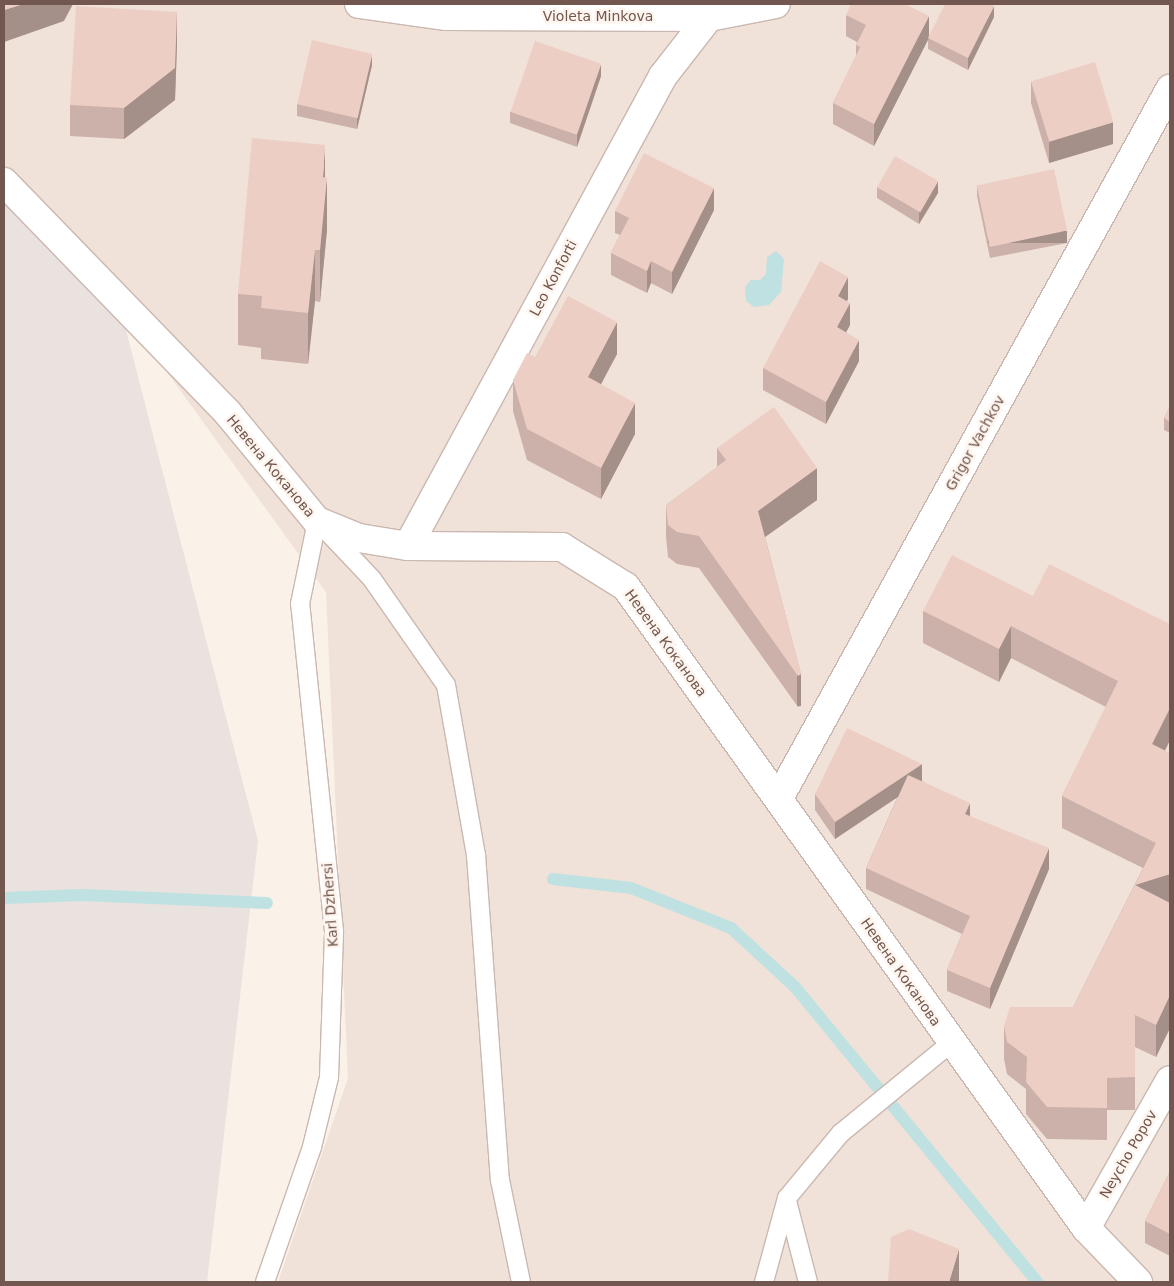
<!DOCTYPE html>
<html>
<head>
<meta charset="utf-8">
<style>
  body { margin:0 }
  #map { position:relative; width:1174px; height:1286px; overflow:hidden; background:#faf1e9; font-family:"DejaVu Sans",sans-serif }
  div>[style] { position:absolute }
  .residential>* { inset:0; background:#f0e2d8 }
  .industrial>* { inset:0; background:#e9e2de }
  .water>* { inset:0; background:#bfe1e1 }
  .stream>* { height:12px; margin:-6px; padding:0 6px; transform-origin:6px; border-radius:6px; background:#bfe1e1 }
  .roads { filter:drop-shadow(1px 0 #cab8b0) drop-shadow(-1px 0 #cab8b0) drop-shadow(0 1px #cab8b0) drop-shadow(0 -1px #cab8b0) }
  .lane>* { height:18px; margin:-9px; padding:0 9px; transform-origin:9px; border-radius:9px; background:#fff }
  .street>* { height:28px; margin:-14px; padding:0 14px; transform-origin:14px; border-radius:14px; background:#fff }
  .wall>* { inset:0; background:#cbb1a9 }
  .shaded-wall>* { inset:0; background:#a59089; transform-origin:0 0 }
  .building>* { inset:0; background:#eccec4; transform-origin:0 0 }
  span { translate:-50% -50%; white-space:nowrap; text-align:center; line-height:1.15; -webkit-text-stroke:5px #fdf5ee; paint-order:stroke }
  .street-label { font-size:14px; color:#715750 }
  .frame { position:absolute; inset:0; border:5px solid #715750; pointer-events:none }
</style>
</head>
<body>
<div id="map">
  <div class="residential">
    <div style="clip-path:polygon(4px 4px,1170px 4px,1170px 1282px,278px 1282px,348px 1078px,326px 592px,120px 307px,4px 185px)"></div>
  </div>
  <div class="industrial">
    <div style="clip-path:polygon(4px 185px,120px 307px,258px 841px,207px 1282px,4px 1282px)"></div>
  </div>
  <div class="water">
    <div style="clip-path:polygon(776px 251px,784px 259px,781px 292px,769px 305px,754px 307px,746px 301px,745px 287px,751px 280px,760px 280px,766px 274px,767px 257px)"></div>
  </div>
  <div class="stream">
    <div style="left:553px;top:879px;width:79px;rotate:6.6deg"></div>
    <div style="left:631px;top:888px;width:108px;rotate:21.8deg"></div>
    <div style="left:731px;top:928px;width:87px;rotate:42.7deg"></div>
    <div style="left:795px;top:987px;width:382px;rotate:50.6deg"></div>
    <div style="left:4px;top:898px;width:79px;rotate:-2.2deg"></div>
    <div style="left:83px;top:895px;width:184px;rotate:2.5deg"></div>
  </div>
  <div class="roads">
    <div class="lane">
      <div style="left:324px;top:528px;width:70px;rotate:46.7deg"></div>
      <div style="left:372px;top:579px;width:129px;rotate:55.1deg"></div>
      <div style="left:446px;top:685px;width:173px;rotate:80deg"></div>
      <div style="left:476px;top:855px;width:326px;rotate:85.8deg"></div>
      <div style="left:500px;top:1180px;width:104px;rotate:78.4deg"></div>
      <div style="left:787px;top:1201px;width:84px;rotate:75.5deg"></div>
      <div style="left:265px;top:1282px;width:143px;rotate:-70.8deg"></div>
      <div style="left:312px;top:1147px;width:72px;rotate:-76.3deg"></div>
      <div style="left:329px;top:1077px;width:146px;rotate:-88deg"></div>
      <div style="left:334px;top:931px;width:329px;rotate:-95.9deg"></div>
      <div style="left:300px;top:604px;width:85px;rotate:-78.4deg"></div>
      <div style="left:764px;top:1282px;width:87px;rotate:-74.7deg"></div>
      <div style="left:787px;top:1198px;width:85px;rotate:-50.3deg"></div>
      <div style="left:841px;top:1133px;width:142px;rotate:-39.3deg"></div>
    </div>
    <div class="street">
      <div style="left:359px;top:4px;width:88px;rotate:7.9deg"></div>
      <div style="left:446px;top:16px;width:263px;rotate:0.2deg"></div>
      <div style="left:709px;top:17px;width:68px;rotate:-11deg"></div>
      <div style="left:4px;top:182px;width:320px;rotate:45.9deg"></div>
      <div style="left:227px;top:412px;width:141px;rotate:50.5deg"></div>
      <div style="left:317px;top:521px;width:45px;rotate:22deg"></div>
      <div style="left:359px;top:538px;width:50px;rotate:9.3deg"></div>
      <div style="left:408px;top:546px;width:154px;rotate:0.4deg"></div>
      <div style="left:562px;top:547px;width:75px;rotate:32deg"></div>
      <div style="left:626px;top:587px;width:789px;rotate:54.34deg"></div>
      <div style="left:1086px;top:1228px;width:75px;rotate:46.1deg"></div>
      <div style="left:408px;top:546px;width:535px;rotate:-61.52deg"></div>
      <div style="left:663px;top:76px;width:75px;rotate:-52.1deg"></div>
      <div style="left:779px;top:798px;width:810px;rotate:-61.12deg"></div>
      <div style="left:1086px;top:1228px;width:170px;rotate:-60.4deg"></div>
    </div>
  </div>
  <div class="wall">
    <div style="clip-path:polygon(846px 15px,929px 37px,994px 17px,968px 70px,928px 49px,928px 39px,874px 146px,833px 124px,833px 103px,856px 56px,856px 45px,857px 42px,846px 36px)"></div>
    <div style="clip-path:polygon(177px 44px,175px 100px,124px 139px,70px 136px,70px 105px)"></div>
    <div style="clip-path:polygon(372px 65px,357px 129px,297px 116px,297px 104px)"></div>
    <div style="clip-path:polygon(601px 76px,577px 147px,510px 123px,510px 112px)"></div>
    <div style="clip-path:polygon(1031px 81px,1113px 144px,1049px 163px,1031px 103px)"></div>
    <div style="clip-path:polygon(325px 178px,327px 230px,320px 302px,315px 301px,308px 364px,261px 359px,261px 348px,238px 345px,238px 294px)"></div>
    <div style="clip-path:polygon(977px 185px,1067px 243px,990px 258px,977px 196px)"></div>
    <div style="clip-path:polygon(877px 187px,938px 193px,919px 224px,877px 198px)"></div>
    <div style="clip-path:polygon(714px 210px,672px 294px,651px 283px,647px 293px,611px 275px,611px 253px,620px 235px,615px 233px,615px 211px)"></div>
    <div style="clip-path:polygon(848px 299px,847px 301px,850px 325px,846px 332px,859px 361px,826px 424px,763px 390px,763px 368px)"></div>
    <div style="clip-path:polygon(617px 354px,600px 384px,635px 434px,601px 499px,527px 460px,513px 411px,513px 380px,535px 357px)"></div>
    <div style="clip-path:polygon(1170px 406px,1170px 433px,1164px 430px,1164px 418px)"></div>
    <div style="clip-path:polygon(717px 448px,817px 500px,765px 537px,801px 674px,801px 706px,798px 707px,699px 568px,677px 564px,668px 557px,666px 536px,666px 505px,717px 467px)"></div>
    <div style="clip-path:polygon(1033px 596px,1170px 624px,1170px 740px,1165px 751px,1170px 753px,1170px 1028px,1156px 1057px,1135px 1047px,1135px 1110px,1107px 1110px,1107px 1140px,1047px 1139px,1026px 1114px,1026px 1089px,1007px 1074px,1004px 1059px,1004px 1026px,1073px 1007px,1143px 868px,1062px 828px,1062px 796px,1106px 707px,1011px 658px,999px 682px,923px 643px,923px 611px)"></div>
    <div style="clip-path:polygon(922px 781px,970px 816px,1049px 869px,990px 1009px,947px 991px,947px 970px,962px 934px,866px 889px,866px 868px,898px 796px,835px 839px,815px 810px,815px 794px)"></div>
    <div style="clip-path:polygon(1170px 1171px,1170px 1256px,1145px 1243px,1145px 1221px)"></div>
  </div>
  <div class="shaded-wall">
    <div style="clip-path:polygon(23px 4px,73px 4px,64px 21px,4px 42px,4px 10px)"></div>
    <div style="clip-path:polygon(994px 6px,994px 17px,968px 70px,968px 58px)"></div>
    <div style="clip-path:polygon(177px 12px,177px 44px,175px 100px,124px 139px,124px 108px)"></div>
    <div style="clip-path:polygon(929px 16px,929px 38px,874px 146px,874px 124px)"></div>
    <div style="clip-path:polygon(372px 54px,372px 65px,357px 129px,357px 118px)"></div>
    <div style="clip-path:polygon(601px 64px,601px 76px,577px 147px,577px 135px)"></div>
    <div style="clip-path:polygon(1113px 122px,1113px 144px,1049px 163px,1049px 141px)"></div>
    <div style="clip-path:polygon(325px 145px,325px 191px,327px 178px,327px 230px,320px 302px,320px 250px,323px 177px)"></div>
    <div style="clip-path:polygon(938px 181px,938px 193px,919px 224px,919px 213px)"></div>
    <div style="clip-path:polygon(714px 188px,714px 210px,672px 294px,672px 272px)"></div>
    <div style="left:1067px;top:231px;width:12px;height:79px;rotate:90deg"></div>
    <div style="clip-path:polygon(315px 250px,315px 301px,308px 364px,308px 313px)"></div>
    <div style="clip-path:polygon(651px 261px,651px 283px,647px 293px,647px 271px)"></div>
    <div style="clip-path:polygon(848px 277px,848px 299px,838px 318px,838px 296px)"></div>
    <div style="clip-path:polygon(850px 303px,850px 325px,837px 349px,837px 327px)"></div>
    <div style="clip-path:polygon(617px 322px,617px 354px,588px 409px,588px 377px)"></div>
    <div style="clip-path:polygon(859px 340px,859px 361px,826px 424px,826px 402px)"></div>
    <div style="clip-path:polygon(635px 403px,635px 434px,601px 499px,601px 468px)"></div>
    <div style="clip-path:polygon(817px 468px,817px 500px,758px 542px,758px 511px)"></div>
    <div style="clip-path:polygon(1011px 626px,1011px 658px,999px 682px,999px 649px)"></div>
    <div style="left:801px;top:674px;width:32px;height:4px;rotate:90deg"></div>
    <div style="clip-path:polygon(1170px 708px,1170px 740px,1152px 776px,1152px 744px)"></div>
    <div style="clip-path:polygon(922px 764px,922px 781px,835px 839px,835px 822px)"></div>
    <div style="clip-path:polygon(970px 803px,970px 824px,965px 814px)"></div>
    <div style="clip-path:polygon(1049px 848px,1049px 869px,990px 1009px,990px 988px)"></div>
    <div style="clip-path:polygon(1170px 874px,1170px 906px,1135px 885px)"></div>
    <div style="clip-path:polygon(1170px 995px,1170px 1028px,1156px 1057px,1156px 1025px)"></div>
    <div style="clip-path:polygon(959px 1249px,959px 1282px,949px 1282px)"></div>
  </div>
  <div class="building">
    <div style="clip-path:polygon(4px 4px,23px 4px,4px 10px)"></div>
    <div style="clip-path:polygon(851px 4px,905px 4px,929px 16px,874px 124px,833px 103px,860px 47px,856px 45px,866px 25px,846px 15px)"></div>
    <div style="clip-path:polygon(945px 4px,991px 4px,994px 6px,968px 58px,928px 38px)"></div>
    <div style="clip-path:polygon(76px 6px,177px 12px,175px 68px,124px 108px,70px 105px)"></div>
    <div style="left:312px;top:40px;width:62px;height:66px;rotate:13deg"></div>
    <div style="left:535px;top:41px;width:70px;height:75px;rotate:19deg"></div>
    <div style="left:1095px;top:62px;width:63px;height:67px;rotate:73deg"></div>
    <div style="clip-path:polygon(252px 138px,325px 145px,323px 177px,327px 178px,320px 250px,315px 250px,308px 313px,261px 308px,262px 296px,238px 294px)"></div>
    <div style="clip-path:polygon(644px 153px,714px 188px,672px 272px,651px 261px,647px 271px,611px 253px,629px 218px,615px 211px)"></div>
    <div style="left:895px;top:156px;width:50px;height:36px;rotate:30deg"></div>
    <div style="left:1054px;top:169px;width:63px;height:79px;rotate:78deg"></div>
    <div style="clip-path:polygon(820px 261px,848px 277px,838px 296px,850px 303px,837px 327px,859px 340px,826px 402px,763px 368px)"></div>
    <div style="clip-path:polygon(568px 296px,617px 322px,588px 377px,635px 403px,601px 468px,527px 429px,513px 380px,527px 353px,535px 357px)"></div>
    <div style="clip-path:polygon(1170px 406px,1170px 422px,1164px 418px)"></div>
    <div style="clip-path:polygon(774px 407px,817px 468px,758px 511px,801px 674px,798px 676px,699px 536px,677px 532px,668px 525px,666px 505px,726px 460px,717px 448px)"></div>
    <div style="clip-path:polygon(952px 555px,1033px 596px,1049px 564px,1170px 624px,1170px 708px,1152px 744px,1170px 753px,1170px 874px,1135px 885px,1170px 903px,1170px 995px,1156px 1025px,1135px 1015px,1135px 1077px,1107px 1078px,1107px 1108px,1047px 1107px,1026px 1082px,1027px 1057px,1007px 1042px,1004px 1026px,1010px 1007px,1073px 1007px,1156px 843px,1062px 796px,1118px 681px,1011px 626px,999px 649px,923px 611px)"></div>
    <div style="clip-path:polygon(847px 728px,922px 764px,835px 822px,815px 794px)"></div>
    <div style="clip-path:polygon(908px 775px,970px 803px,965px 814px,1049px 848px,990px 988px,947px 970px,970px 916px,866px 868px)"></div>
    <div style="clip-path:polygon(1170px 1171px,1170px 1234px,1145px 1221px)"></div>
    <div style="clip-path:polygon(909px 1229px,959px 1249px,949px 1282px,888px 1282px,891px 1237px)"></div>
  </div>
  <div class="street-label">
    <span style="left:598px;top:16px">Violeta Minkova</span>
    <span style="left:553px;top:278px;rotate:-62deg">Leo Konforti</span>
    <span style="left:975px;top:443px;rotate:-61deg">Grigor Vachkov</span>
    <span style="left:271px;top:466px;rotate:50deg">Невена Коканова</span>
    <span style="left:666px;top:643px;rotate:54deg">Невена Коканова</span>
    <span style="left:330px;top:905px;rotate:-94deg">Karl Dzhersi</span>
    <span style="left:901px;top:972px;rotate:55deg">Невена Коканова</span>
    <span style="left:1128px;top:1154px;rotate:-60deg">Neycho Popov</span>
  </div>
  <div class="frame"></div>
</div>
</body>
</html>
